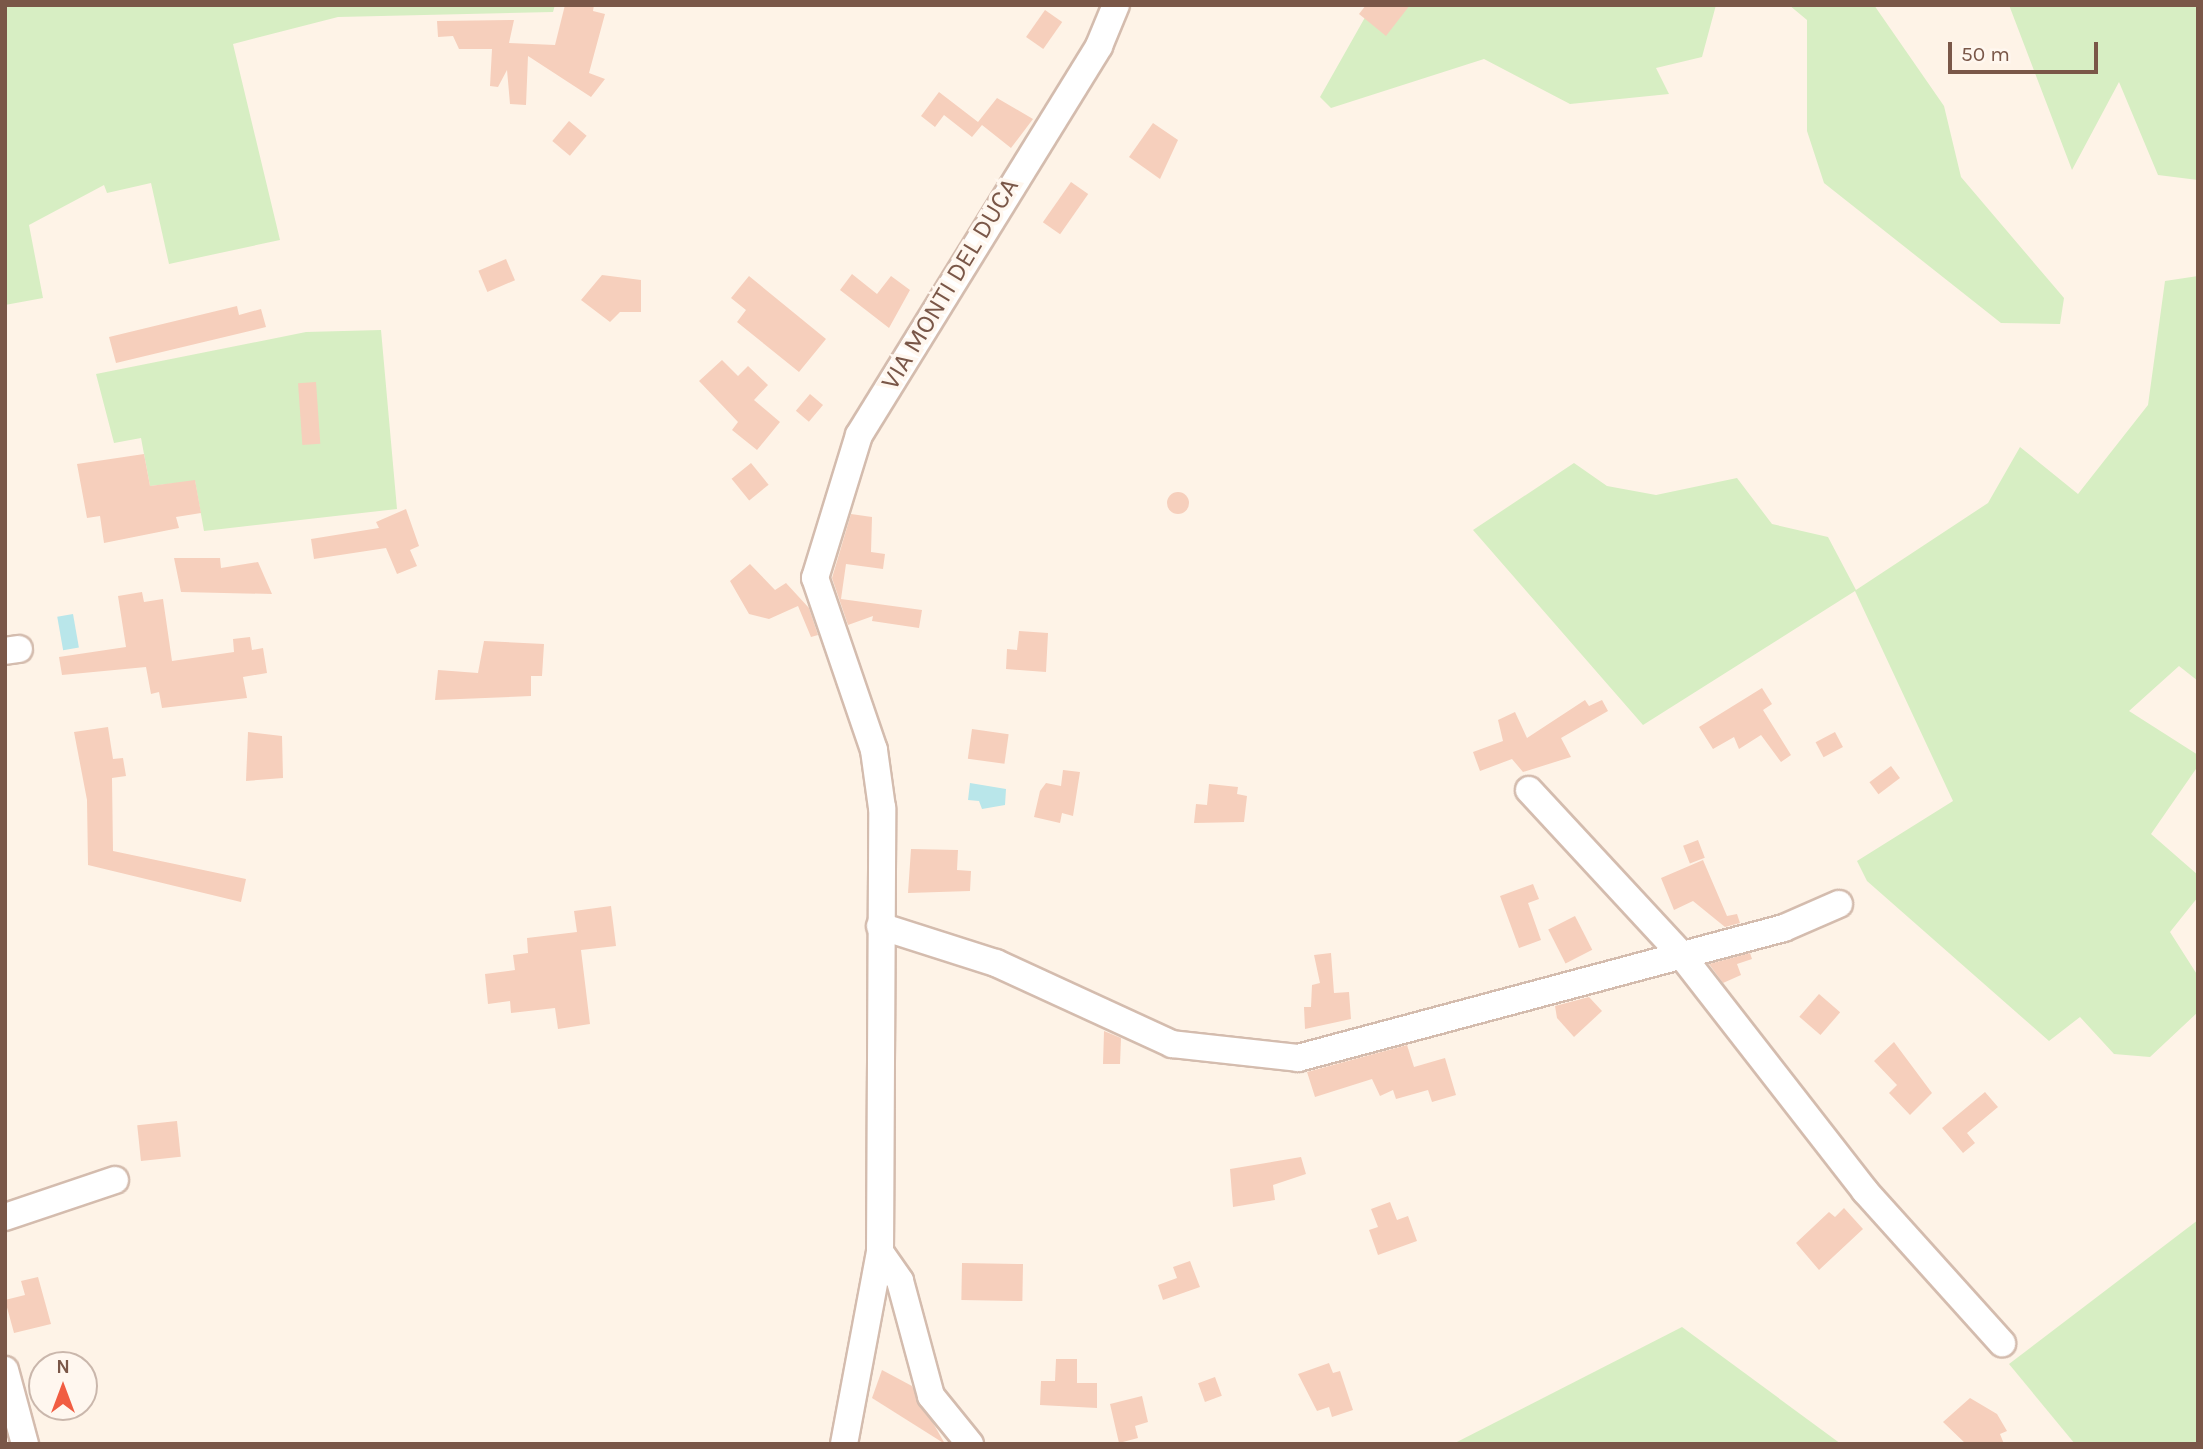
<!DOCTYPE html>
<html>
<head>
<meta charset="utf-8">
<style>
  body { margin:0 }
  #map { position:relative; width:2203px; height:1449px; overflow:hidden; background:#fef3e7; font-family:Karla,sans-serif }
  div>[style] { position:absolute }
  .green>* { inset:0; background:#d7eec3 }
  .water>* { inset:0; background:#b9e6ea; transform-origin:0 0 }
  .building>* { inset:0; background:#f6cfbc; transform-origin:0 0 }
  .round { border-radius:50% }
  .roads { filter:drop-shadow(2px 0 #d4bcae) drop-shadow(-2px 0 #d4bcae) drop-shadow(0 2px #d4bcae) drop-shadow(0 -2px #d4bcae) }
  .minor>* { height:26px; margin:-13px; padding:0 13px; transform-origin:13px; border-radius:13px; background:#fff }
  span { translate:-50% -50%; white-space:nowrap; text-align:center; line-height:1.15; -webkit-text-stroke:7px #fff7ef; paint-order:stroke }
  .street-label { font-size:26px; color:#7a5748 }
  .frame { position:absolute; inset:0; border:7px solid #7a5748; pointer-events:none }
  .north { position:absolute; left:28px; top:1351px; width:70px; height:70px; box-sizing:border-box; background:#fff7ef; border:2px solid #cab7ac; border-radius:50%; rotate:0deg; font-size:19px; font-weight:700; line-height:28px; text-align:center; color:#7a5748 }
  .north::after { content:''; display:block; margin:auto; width:24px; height:32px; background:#f15d42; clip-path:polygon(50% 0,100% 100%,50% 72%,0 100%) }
  .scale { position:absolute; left:1948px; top:42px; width:150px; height:32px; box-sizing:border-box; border:4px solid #7a5748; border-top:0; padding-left:9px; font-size:21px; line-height:24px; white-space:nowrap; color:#7a5748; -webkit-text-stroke:5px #fff7ef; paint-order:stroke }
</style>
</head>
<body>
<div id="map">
  <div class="green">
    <div style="clip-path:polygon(5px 5px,555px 5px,553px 12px,338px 17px,233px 44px,280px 240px,169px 264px,151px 183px,107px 193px,104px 185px,29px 225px,43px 298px,5px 305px)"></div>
    <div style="clip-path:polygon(1372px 5px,1716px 5px,1702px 57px,1656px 68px,1669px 94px,1570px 104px,1484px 59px,1331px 108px,1320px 97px)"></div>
    <div style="clip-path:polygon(1789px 5px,1874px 5px,1944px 106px,1961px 177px,2064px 298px,2060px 324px,2001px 323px,1824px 183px,1807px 131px,1807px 20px)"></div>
    <div style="clip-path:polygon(2009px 5px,2198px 5px,2198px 180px,2158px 175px,2119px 82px,2072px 170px)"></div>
    <div style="clip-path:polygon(2198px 276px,2198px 681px,2179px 666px,2129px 711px,2198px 755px,2198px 766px,2151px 834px,2198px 875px,2198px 897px,2170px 932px,2198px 976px,2198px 1012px,2150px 1057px,2114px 1054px,2080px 1017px,2049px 1041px,1867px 881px,1857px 861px,1953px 801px,1855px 591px,1643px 725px,1473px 530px,1574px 463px,1607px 486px,1656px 495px,1737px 478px,1772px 524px,1828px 537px,1856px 590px,1988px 503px,2020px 447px,2078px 494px,2148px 405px,2165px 281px)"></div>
    <div style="clip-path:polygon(381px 330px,397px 509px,204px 531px,195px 481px,150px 486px,141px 438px,114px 443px,96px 374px,306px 332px)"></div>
    <div style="clip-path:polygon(2198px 1220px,2198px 1444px,2075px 1444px,2009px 1364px)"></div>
    <div style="clip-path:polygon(1682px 1327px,1841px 1444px,1453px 1444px)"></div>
  </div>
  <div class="water">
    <div style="left:73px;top:614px;width:34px;height:16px;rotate:80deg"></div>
    <div style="clip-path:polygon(970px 783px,1006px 789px,1005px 805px,982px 809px,979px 801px,968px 800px)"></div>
  </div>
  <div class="building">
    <div style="clip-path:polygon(565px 5px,594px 5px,593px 11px,605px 14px,589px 73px,605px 79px,591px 97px,528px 56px,526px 105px,510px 104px,507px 70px,498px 87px,490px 86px,492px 49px,459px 49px,453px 36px,438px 37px,437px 21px,514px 20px,509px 43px,555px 45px)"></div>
    <div style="clip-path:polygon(1366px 5px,1410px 5px,1386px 36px,1359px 14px)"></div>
    <div style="left:1045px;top:10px;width:21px;height:33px;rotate:35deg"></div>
    <div style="clip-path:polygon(939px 92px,978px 122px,997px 98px,1033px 119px,1011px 148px,982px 125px,972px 137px,944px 115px,935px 127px,921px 116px)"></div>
    <div style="left:569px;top:121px;width:23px;height:26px;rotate:40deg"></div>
    <div style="clip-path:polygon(1153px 123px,1178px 140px,1160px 179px,1129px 157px)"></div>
    <div style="left:1071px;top:182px;width:21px;height:49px;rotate:35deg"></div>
    <div style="left:506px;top:259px;width:23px;height:30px;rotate:67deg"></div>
    <div style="clip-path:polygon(852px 274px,877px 294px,891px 276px,910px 290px,889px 328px,840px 290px)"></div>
    <div style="clip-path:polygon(602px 275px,641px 280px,641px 312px,620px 312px,610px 322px,581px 300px)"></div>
    <div style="clip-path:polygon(749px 276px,826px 339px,799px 372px,737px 322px,746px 310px,731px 298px)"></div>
    <div style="clip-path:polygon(237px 306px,239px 315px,261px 309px,266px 327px,116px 363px,109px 337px)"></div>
    <div style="clip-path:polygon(722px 360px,738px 376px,748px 366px,768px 385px,754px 400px,780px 422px,757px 450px,732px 430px,738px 422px,699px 381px)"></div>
    <div style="left:316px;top:382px;width:62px;height:18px;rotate:86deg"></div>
    <div style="left:810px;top:394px;width:17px;height:22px;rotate:40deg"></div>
    <div style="clip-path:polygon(144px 454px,150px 486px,195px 480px,201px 513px,176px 517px,179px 528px,104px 543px,100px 516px,87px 518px,77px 464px)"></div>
    <div style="left:751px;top:463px;width:28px;height:25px;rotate:51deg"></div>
    <div class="round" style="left:1167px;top:492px;width:22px;height:22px"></div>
    <div style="clip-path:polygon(406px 509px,419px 546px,410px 550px,417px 566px,397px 574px,386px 548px,314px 559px,311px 539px,379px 528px,376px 522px)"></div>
    <div style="clip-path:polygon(851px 514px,872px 517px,871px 552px,885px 554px,883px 569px,846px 564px,841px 599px,922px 610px,919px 628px,872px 621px,873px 616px,848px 625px,832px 578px)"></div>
    <div style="clip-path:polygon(174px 558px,220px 558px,221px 568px,258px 562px,272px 594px,181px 592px)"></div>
    <div style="clip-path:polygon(750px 564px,775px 590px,786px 583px,809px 608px,818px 635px,811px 637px,798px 606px,769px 619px,749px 614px,730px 581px)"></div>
    <div style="clip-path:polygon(142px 592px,144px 602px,163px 599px,172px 661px,234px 652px,233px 639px,250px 637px,252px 650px,263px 648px,267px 673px,243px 677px,247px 698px,162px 708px,159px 692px,151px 694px,146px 667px,62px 675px,59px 657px,126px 647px,118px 596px)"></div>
    <div style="clip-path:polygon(1019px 631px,1048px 633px,1046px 672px,1006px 669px,1007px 649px,1017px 650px)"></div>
    <div style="clip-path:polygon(484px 641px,544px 644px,542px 676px,531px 676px,531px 696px,435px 700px,438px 670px,478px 673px)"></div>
    <div style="clip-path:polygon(1762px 688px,1772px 704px,1763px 710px,1791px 755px,1781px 762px,1761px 735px,1739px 749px,1734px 737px,1713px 749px,1699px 727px)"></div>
    <div style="clip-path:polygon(1585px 700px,1589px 706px,1602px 700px,1608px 711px,1561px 738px,1571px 757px,1523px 772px,1512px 759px,1480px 771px,1473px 752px,1503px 741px,1498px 720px,1515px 712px,1527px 738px)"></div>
    <div style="clip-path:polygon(108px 727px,113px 759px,123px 758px,126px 776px,112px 778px,113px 851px,246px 879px,241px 902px,88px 865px,87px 800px,74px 732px)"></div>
    <div style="left:972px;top:729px;width:37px;height:30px;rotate:8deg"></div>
    <div style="clip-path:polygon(248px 732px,282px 736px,283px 778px,246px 781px)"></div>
    <div style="left:1835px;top:732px;width:17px;height:22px;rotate:62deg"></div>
    <div style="left:1891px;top:766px;width:15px;height:27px;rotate:53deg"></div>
    <div style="clip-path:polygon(1063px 770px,1080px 772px,1073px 816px,1062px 813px,1060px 823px,1034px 817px,1040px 791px,1046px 783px,1061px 786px)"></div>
    <div style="clip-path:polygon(1209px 784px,1238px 787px,1237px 794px,1247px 796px,1244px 822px,1194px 823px,1196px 804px,1207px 805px)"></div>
    <div style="left:1698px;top:840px;width:19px;height:16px;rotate:69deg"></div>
    <div style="clip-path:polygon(911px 849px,958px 850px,957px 870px,971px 871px,970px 891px,908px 893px)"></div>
    <div style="clip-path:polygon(1703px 860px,1727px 916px,1737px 914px,1740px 923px,1725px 927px,1693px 901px,1674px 910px,1661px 878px)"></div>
    <div style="clip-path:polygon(1533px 884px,1539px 899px,1528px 903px,1541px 940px,1519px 948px,1500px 896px)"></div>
    <div style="clip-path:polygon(611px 906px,616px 946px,581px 950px,590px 1024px,558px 1029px,555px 1008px,511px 1013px,510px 1001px,488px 1004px,485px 974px,515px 970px,513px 955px,528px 953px,527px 938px,577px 932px,574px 911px)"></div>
    <div style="left:1575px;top:916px;width:38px;height:30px;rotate:63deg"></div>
    <div style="clip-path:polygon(1331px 953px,1334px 993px,1349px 992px,1351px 1019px,1305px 1029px,1304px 1007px,1311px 1007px,1312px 985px,1320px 983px,1314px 955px)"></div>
    <div style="clip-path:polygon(1750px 953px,1752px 959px,1737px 964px,1741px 975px,1723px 983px,1709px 964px)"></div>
    <div style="left:1819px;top:994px;width:28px;height:30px;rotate:41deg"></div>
    <div style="clip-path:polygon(1589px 997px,1602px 1011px,1574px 1037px,1557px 1018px,1555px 1006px)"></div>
    <div style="clip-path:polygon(1104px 1031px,1121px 1038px,1120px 1064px,1103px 1064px)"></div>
    <div style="clip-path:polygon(1894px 1042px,1932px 1093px,1910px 1115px,1889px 1093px,1897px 1085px,1874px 1061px)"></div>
    <div style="clip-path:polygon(1407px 1045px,1414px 1067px,1445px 1058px,1456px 1095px,1432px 1102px,1428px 1090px,1396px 1099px,1393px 1090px,1380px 1096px,1372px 1079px,1315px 1097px,1307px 1072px)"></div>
    <div style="clip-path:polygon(1985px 1092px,1998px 1107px,1967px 1133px,1975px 1143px,1963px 1153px,1942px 1128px)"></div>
    <div style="left:177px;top:1121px;width:36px;height:40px;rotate:84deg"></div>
    <div style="clip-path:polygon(1301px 1157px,1306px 1174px,1273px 1185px,1275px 1200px,1233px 1207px,1230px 1169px)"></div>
    <div style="clip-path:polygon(1390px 1202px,1397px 1220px,1408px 1216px,1417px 1241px,1378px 1255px,1369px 1230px,1378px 1227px,1371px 1209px)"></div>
    <div style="clip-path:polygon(1844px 1208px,1863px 1229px,1819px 1270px,1796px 1243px,1829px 1212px,1835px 1217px)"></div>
    <div style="clip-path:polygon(1190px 1261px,1200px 1287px,1163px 1300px,1158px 1285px,1177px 1278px,1173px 1267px)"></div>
    <div style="left:962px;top:1263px;width:61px;height:37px;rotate:1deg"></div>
    <div style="clip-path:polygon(38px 1277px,51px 1324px,14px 1333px,5px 1300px,25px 1295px,21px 1281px)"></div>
    <div style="clip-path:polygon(1056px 1359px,1077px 1359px,1077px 1383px,1097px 1383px,1097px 1408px,1040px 1405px,1041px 1381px,1055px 1381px)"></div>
    <div style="clip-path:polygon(1329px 1363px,1333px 1373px,1340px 1371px,1353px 1410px,1332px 1417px,1329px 1407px,1317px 1411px,1298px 1374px)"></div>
    <div style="clip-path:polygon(882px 1370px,912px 1386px,945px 1444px,872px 1398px)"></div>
    <div style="left:1215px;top:1377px;width:20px;height:18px;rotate:70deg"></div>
    <div style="clip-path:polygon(1142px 1396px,1148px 1422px,1135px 1426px,1138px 1438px,1119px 1443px,1110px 1404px)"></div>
    <div style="clip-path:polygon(1970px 1398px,1997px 1414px,2007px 1431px,2000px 1434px,2004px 1444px,1966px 1444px,1943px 1422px)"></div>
  </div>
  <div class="roads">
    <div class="minor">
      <div style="left:5px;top:651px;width:14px;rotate:-8deg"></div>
      <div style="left:1529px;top:790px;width:221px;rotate:47.2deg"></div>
      <div style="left:1679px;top:952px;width:303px;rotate:52.1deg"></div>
      <div style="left:1865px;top:1191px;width:205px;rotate:48deg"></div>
      <div style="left:880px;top:926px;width:122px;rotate:17.7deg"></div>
      <div style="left:996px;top:963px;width:194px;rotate:24.7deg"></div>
      <div style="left:1172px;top:1044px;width:127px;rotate:6.3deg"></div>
      <div style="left:1298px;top:1058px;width:503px;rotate:-14.98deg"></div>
      <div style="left:1784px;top:928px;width:60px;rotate:-23.6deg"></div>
      <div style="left:5px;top:1217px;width:116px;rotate:-18.6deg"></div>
      <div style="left:880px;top:1252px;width:35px;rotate:55deg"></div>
      <div style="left:900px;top:1281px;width:119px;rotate:74.9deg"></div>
      <div style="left:931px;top:1396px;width:62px;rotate:50.9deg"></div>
      <div style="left:5px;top:1370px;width:77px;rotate:74.9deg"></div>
      <div style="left:844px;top:1444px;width:195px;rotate:-79.4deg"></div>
      <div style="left:880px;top:1252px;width:444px;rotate:-89.7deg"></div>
      <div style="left:882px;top:808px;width:59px;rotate:-97.9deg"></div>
      <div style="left:874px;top:750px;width:182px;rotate:-108.9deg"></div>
      <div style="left:815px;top:578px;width:150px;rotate:-72.9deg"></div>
      <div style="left:859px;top:435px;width:457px;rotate:-58.3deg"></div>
      <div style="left:1099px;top:46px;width:44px;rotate:-67.5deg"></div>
    </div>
  </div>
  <div class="street-label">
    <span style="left:950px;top:284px;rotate:-59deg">VIA MONTI DEL DUCA</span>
  </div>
  <div class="frame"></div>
  <div class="north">N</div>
  <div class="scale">50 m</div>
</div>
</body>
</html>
